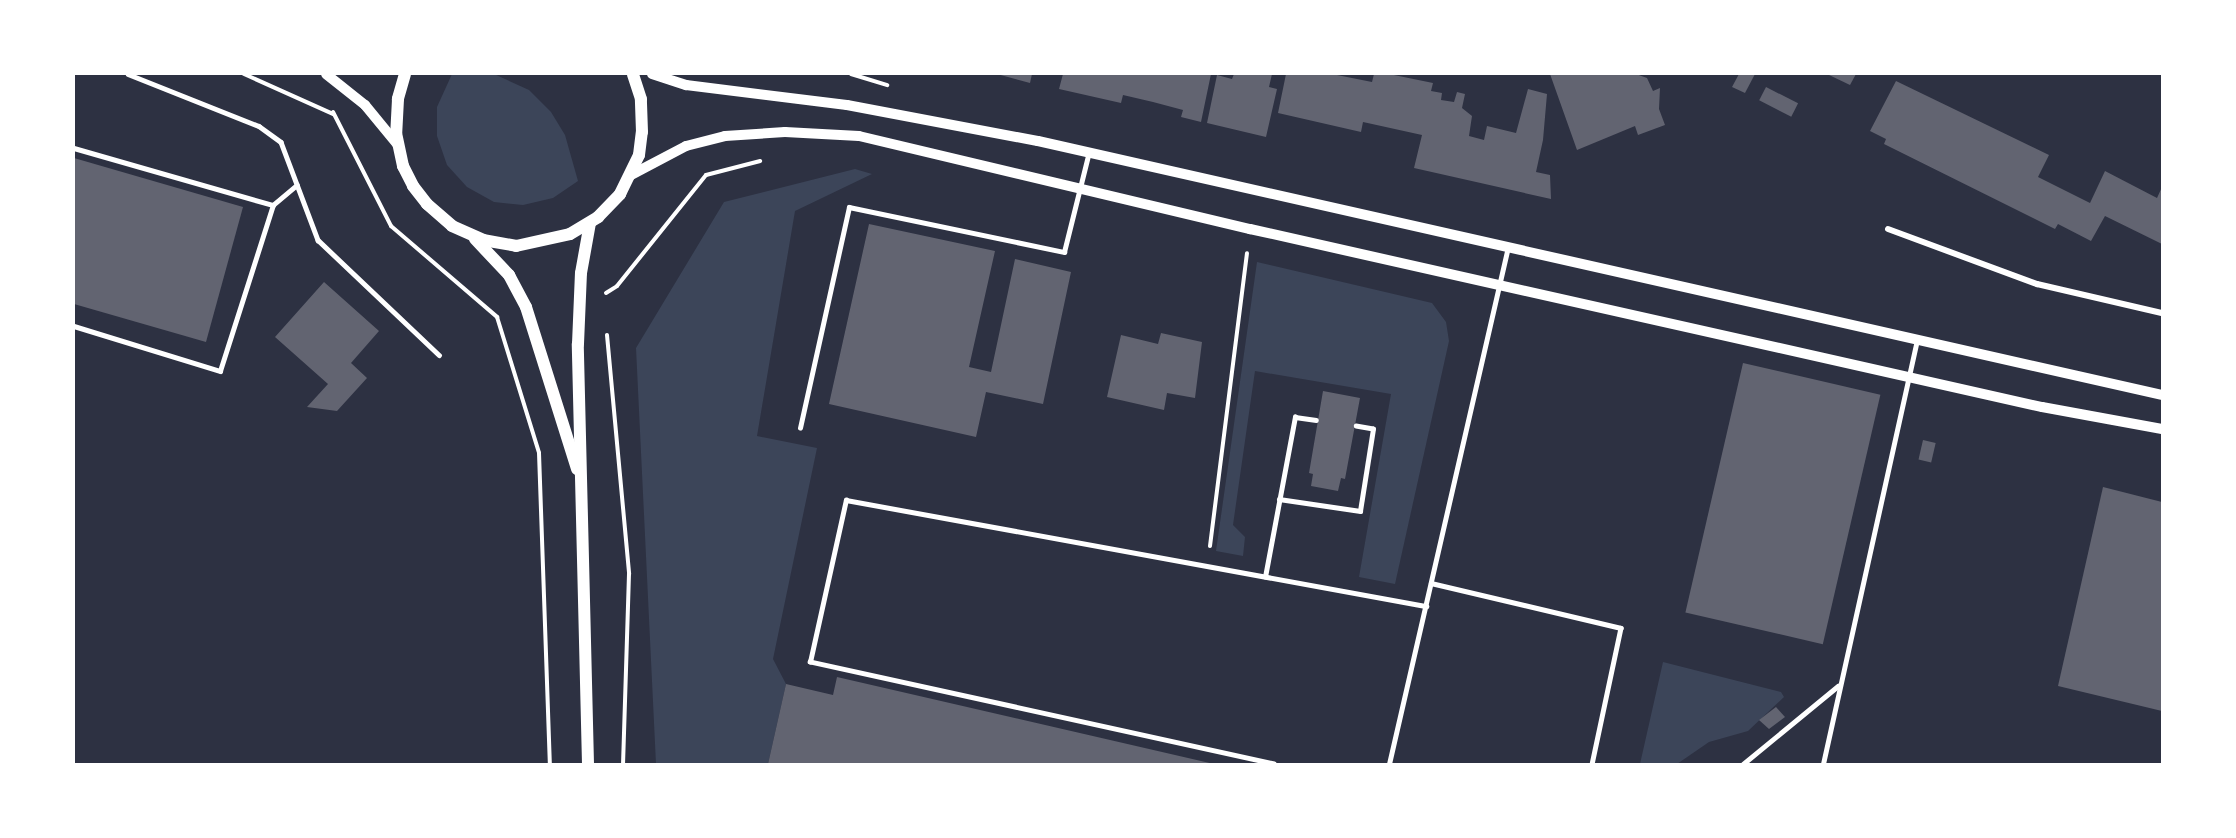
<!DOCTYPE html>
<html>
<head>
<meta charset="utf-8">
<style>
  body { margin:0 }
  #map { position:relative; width:2236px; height:838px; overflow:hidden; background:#2d3142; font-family:Ubuntu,sans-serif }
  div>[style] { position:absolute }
  .green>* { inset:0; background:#3c4559 }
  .building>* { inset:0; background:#626471; transform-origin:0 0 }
  .path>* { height:4px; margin:-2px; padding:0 2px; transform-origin:2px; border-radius:2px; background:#fff }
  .service>* { height:4.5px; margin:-2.25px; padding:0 2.25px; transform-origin:2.25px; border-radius:2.25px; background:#fff }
  .minor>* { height:6px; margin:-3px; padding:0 3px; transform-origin:3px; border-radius:3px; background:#fff }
  .tertiary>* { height:10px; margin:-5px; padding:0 5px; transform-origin:5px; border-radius:5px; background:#fff }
  .secondary>* { height:12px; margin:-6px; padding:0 6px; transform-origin:6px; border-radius:6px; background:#fff }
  span { translate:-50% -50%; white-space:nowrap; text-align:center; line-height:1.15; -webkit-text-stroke:4.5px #fff; paint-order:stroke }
  .frame { position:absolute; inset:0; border:75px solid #fff; pointer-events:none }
</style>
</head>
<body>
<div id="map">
  <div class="green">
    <div style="clip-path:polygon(452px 74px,494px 74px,529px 90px,551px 112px,565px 135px,578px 181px,553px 198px,523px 205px,494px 202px,467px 187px,447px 165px,437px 136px,437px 107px)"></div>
    <div style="clip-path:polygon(855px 169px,872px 174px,795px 211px,757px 436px,817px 448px,773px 659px,786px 684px,768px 764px,656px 764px,636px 348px,724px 202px)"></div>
    <div style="clip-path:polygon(1257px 262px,1432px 303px,1446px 322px,1449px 341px,1395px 584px,1359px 577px,1391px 394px,1255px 371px,1233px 525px,1245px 537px,1243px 556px,1216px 551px)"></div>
    <div style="clip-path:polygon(1663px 662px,1781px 692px,1784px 697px,1748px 731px,1709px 742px,1677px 764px,1640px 764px)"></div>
  </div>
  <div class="building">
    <div style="clip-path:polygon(997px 74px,1032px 74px,1030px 83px)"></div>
    <div style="clip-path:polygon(1063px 74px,1211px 74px,1201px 122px,1181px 117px,1183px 110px,1153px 102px,1123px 95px,1121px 103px,1059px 89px)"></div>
    <div style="clip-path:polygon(1234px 74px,1272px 74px,1269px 87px,1277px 89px,1266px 137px,1207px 123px,1217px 75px,1232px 79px)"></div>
    <div style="clip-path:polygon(1286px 74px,1332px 74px,1372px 82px,1374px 74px,1389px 74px,1433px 83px,1431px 91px,1442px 93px,1441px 100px,1454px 102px,1457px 92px,1465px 94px,1462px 108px,1472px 116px,1469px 136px,1484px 140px,1487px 126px,1516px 133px,1528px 89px,1547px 94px,1543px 140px,1536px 172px,1550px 175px,1551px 199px,1414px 168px,1422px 135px,1363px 122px,1361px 132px,1278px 113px)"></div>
    <div style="clip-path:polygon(1550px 74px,1636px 74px,1647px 78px,1653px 91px,1660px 88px,1659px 109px,1665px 125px,1638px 135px,1635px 126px,1577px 150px)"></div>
    <div style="clip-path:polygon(1739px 74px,1755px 74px,1745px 93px,1732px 87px)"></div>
    <div style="clip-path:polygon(1827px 74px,1856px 74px,1850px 85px)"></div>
    <div style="clip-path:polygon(1896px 81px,2049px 155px,2038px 177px,2090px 203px,2105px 171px,2157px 198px,2162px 187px,2162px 244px,2105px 216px,2091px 241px,2058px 224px,2055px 229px,1884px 144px,1886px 139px,1870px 131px)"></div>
    <div style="left:1766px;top:87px;width:36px;height:15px;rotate:27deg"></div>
    <div style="clip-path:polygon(74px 158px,243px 207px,206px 342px,74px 304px)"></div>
    <div style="clip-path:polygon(869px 224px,995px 251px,969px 367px,991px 372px,1015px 259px,1071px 272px,1043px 404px,986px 392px,976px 437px,829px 404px)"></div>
    <div style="clip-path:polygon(324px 282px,379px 331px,351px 363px,367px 378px,337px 411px,307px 407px,328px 384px,275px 337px)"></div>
    <div style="clip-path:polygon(1161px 333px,1202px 342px,1195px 398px,1167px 393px,1164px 410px,1107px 397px,1121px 335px,1158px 344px)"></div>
    <div style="left:1743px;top:363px;width:141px;height:256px;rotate:13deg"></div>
    <div style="clip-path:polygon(1323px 391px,1360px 398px,1345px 479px,1341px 478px,1338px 491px,1311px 486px,1313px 474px,1309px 473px)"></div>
    <div style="left:1923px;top:440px;width:13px;height:20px;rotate:13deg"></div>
    <div style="clip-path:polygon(2103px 487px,2162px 502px,2162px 711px,2058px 686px)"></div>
    <div style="clip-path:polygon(837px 677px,1214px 764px,768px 764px,786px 684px,833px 695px)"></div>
    <div style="clip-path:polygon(1776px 707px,1785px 717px,1769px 729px,1759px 720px)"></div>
  </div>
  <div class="path">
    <div style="left:244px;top:74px;width:98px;rotate:24.2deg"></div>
    <div style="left:851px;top:74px;width:38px;rotate:17deg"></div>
    <div style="left:333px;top:112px;width:128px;rotate:63deg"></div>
    <div style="left:391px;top:226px;width:140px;rotate:40.6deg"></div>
    <div style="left:497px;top:317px;width:142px;rotate:72.8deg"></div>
    <div style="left:539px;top:453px;width:311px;rotate:88deg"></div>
    <div style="left:606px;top:293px;width:13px;rotate:-32deg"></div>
    <div style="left:617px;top:286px;width:142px;rotate:-51.3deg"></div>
    <div style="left:706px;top:175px;width:56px;rotate:-14.5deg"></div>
    <div style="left:607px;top:335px;width:240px;rotate:84.7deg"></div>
    <div style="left:629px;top:574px;width:190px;rotate:91.8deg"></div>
    <div style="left:1210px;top:546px;width:295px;rotate:-82.8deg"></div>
  </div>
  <div class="service">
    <div style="left:128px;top:74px;width:141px;rotate:21.7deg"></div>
    <div style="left:259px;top:126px;width:27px;rotate:36deg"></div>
    <div style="left:281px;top:142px;width:105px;rotate:69.3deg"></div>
    <div style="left:318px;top:240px;width:167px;rotate:43.5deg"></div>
    <div style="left:74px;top:148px;width:207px;rotate:16deg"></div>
    <div style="left:273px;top:205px;width:31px;rotate:-40deg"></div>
    <div style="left:74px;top:326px;width:153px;rotate:17.1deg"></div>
    <div style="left:220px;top:371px;width:174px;rotate:-72.3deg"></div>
    <div style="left:800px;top:428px;width:226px;rotate:-77.5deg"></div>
    <div style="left:849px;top:207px;width:220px;rotate:11.8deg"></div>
    <div style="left:1064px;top:252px;width:103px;rotate:-76deg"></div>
    <div style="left:1279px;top:499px;width:82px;rotate:8.4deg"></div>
    <div style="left:1360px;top:511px;width:83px;rotate:-81deg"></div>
    <div style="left:1373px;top:429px;width:17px;rotate:-170deg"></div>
    <div style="left:1265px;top:577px;width:163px;rotate:-79.4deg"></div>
    <div style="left:1295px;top:417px;width:21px;rotate:8deg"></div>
    <div style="left:1431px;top:583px;width:195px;rotate:13.3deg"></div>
    <div style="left:1621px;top:628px;width:139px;rotate:102deg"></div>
    <div style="left:1274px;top:764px;width:475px;rotate:-167.6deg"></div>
    <div style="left:810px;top:662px;width:166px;rotate:-77.5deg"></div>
    <div style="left:846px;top:500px;width:590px;rotate:10.36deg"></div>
    <div style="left:1389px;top:764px;width:531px;rotate:-77.04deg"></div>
    <div style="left:1743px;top:764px;width:123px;rotate:-39.4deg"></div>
    <div style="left:1823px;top:764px;width:433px;rotate:-77.5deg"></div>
  </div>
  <div class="minor">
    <div style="left:1888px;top:229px;width:159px;rotate:20.3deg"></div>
    <div style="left:2037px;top:284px;width:128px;rotate:13.1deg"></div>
  </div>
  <div class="tertiary">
    <div style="left:326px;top:74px;width:50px;rotate:38.5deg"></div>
    <div style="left:365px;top:105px;width:50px;rotate:50.6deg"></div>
    <div style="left:652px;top:74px;width:36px;rotate:18deg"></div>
    <div style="left:686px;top:85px;width:162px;rotate:7.1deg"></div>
    <div style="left:847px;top:105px;width:194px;rotate:10.7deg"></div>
    <div style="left:1038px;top:141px;width:1152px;rotate:12.73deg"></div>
    <div style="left:631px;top:175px;width:62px;rotate:-27.8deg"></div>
    <div style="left:686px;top:146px;width:40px;rotate:-14.4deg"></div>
    <div style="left:725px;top:136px;width:60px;rotate:-3.8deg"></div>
    <div style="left:785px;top:132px;width:74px;rotate:3.1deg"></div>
    <div style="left:859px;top:136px;width:402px;rotate:13.4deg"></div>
    <div style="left:1250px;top:229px;width:812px;rotate:12.67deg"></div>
    <div style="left:2042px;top:407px;width:122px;rotate:10.4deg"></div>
  </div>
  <div class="secondary">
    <div style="left:405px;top:74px;width:26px;rotate:106deg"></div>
    <div style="left:398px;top:99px;width:34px;rotate:93deg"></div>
    <div style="left:396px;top:133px;width:34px;rotate:78deg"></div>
    <div style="left:403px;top:166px;width:22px;rotate:63deg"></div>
    <div style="left:413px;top:186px;width:23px;rotate:52deg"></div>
    <div style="left:427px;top:204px;width:33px;rotate:41deg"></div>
    <div style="left:452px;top:226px;width:34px;rotate:24deg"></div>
    <div style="left:483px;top:240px;width:34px;rotate:10deg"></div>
    <div style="left:516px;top:246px;width:55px;rotate:-12.5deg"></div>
    <div style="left:570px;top:234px;width:33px;rotate:-31deg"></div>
    <div style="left:598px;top:217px;width:32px;rotate:-46deg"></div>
    <div style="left:620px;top:194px;width:43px;rotate:-64deg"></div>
    <div style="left:639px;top:155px;width:23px;rotate:-83deg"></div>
    <div style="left:642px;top:132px;width:33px;rotate:-92deg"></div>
    <div style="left:641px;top:99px;width:26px;rotate:-108deg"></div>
    <div style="left:475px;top:239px;width:50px;rotate:46.6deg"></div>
    <div style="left:509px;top:275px;width:36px;rotate:62deg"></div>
    <div style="left:526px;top:307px;width:170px;rotate:72.5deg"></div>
    <div style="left:588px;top:764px;width:420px;rotate:-91.4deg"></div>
    <div style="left:578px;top:344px;width:71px;rotate:-87.6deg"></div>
    <div style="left:581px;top:273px;width:51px;rotate:-79.8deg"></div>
  </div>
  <div class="frame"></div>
</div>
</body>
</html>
